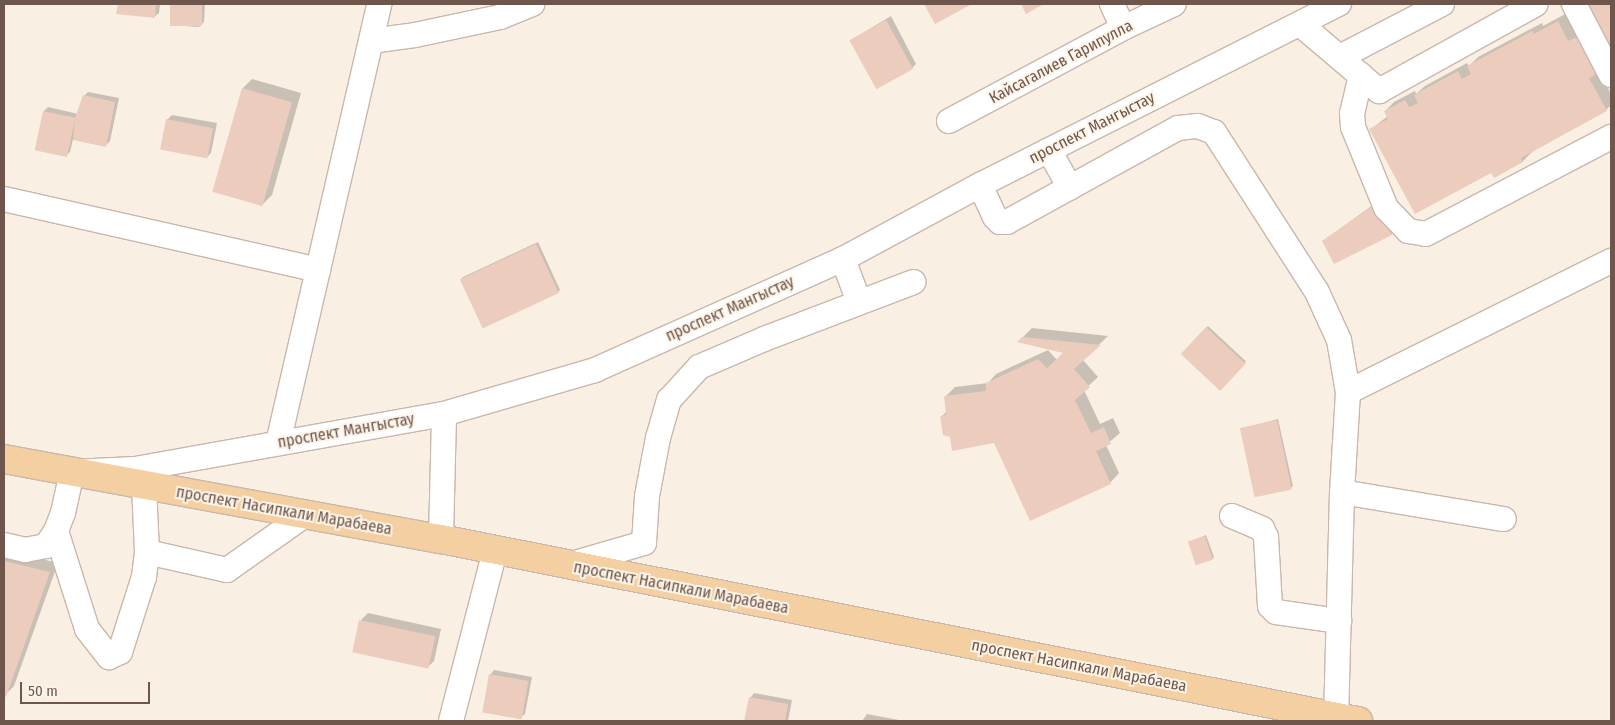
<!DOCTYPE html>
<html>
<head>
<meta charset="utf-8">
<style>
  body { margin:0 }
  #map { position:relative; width:1615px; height:725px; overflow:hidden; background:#faefe3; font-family:"Fira Sans Condensed",sans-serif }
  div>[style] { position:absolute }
  .shadow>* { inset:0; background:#0003; transform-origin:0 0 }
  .building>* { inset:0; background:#eccdbd; transform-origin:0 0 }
  .roads { filter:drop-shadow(1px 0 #c9b7ab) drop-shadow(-1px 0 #c9b7ab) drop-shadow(0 1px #c9b7ab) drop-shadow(0 -1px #c9b7ab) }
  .minor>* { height:24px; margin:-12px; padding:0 12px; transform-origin:12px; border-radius:12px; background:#fff }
  .major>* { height:28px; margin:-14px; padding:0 14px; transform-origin:14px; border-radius:14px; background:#f3cfa1 }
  span { translate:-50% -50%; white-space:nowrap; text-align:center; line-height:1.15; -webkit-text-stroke:4px #fdf4e8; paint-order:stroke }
  .street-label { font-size:16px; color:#6f564c }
  .frame { position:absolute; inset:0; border:5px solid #6f564c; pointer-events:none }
  .scale { position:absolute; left:20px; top:682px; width:130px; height:22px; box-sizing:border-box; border:2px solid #6f564c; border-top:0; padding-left:6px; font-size:15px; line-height:18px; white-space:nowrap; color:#6f564c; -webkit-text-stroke:4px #fdf4e8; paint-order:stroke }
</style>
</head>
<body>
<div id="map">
  <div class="shadow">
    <div style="clip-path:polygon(119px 4px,160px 4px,159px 13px,154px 17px,118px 13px)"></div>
    <div style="clip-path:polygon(171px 4px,205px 4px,204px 22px,199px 27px,170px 25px)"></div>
    <div style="clip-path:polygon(1583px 4px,1611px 4px,1611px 57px)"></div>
    <div style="clip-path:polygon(1567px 13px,1611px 94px,1611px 105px,1606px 110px,1532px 152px,1523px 161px,1491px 172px,1371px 129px,1388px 116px,1385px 111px,1394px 102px,1415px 91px,1416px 94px,1425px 86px,1467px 63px,1469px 66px,1478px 57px,1542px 23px,1543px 26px)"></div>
    <div style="clip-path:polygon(891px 16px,916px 64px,912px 68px,851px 40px)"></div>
    <div style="clip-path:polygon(252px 79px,301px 93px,272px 195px,263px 204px,243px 88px)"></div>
    <div style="clip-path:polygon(88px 92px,119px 98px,110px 141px,106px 145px,73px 139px,70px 152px,65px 156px,44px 111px,48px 107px,78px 114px,84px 96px)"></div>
    <div style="clip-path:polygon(172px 115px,217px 123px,211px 153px,207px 157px,167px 120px)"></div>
    <div style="clip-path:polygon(1381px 199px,1399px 228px,1392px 234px,1323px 241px)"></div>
    <div style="clip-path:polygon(538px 242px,560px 290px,558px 292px,461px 278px)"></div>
    <div style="left:1208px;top:326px;width:52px;height:38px;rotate:43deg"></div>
    <div style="clip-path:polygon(1032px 328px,1108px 336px,1083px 360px,1098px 377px,1084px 390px,1100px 424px,1113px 418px,1120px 433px,1106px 445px,1119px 473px,1110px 483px,995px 442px,951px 436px,942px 416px,947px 411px,945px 397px,955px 387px,988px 383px,996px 374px,1048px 350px,1057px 360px,1065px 352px,1019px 341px)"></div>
    <div style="clip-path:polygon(1278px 419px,1293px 486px,1291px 488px,1241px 429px)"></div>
    <div style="clip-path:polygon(1206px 535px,1214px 557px,1212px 559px,1189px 542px)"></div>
    <div style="clip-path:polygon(4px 550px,58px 563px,14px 686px,5px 695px)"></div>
    <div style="clip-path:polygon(368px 613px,441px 629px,434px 661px,427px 668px,354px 652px,361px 620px)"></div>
    <div style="clip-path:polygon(494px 670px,532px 677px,525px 714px,520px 718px,490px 675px)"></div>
    <div style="clip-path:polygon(754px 693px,792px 700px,788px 721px,746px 721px,750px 698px)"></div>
    <div style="clip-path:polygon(867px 714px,904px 721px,862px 721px)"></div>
  </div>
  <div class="building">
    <div style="clip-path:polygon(118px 4px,156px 4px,155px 18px,116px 14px)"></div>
    <div style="left:170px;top:4px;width:32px;height:22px"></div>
    <div style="clip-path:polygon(924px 4px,972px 4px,935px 24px)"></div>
    <div style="clip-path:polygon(1021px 4px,1044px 4px,1026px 14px)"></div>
    <div style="clip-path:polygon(1582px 4px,1611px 4px,1611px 60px)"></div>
    <div style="left:886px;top:20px;width:56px;height:42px;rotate:61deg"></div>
    <div style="clip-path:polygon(1558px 21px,1568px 41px,1580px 36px,1599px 72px,1589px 78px,1607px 111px,1521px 158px,1523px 162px,1494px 178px,1491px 173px,1415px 214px,1369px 129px,1388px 119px,1384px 111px,1405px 100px,1409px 107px,1418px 103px,1414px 95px,1458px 71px,1462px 79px,1471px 74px,1467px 66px,1532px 31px,1534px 34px)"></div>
    <div style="left:242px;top:88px;width:52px;height:108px;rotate:16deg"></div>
    <div style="clip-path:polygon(83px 95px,115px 102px,106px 147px,73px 140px,75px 118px)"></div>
    <div style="left:43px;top:111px;width:33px;height:40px;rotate:12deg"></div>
    <div style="left:166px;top:119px;width:48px;height:31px;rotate:11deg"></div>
    <div style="clip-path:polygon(1374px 205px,1392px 235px,1334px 264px,1322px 241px)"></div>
    <div style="left:536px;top:244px;width:54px;height:84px;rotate:65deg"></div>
    <div style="left:1206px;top:327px;width:54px;height:37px;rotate:43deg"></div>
    <div style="clip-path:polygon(1022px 337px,1101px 345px,1074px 369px,1090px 387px,1075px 400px,1091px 433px,1104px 427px,1111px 444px,1096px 451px,1111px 484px,1030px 521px,994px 443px,952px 451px,950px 437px,943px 435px,940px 416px,946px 415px,944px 396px,986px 391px,986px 383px,1038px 359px,1047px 368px,1063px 353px,1017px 342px)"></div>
    <div style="left:1277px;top:420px;width:71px;height:38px;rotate:78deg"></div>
    <div style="left:1205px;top:536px;width:25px;height:18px;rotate:72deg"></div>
    <div style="clip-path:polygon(4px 561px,50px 572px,6px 697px,4px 696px)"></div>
    <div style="left:359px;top:620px;width:78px;height:33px;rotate:12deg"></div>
    <div style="left:489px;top:674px;width:40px;height:39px;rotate:10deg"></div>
    <div style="clip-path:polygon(749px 697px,788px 704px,785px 721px,744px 721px)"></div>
  </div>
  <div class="roads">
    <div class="minor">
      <div style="left:1112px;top:4px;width:26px;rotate:65deg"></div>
      <div style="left:1574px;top:4px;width:80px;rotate:62.5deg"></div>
      <div style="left:1300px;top:24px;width:104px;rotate:40.3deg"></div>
      <div style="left:1379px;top:91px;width:179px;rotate:-29deg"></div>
      <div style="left:371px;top:41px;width:44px;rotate:-7.8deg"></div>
      <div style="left:415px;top:35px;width:87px;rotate:-12deg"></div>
      <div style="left:500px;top:17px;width:35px;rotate:-22deg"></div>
      <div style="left:1340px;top:57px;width:115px;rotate:-27.5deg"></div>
      <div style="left:1361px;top:75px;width:39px;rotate:103deg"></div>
      <div style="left:1352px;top:113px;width:14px;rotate:86deg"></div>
      <div style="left:1353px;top:127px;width:87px;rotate:67.8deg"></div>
      <div style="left:1386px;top:208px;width:32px;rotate:46deg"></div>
      <div style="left:1408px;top:231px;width:18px;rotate:9deg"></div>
      <div style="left:1426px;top:234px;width:209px;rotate:-27.7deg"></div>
      <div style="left:949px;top:121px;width:197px;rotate:-28.1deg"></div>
      <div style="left:1123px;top:28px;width:56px;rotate:-25.2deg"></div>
      <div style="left:1049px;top:150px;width:43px;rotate:61.1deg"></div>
      <div style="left:980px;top:185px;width:35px;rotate:65deg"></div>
      <div style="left:995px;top:217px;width:7px;rotate:45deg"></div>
      <div style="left:1000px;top:222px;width:7px"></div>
      <div style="left:1007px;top:222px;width:195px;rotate:-28.8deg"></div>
      <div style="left:1178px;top:128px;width:20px;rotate:-6deg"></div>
      <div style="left:1198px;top:126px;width:17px;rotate:21deg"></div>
      <div style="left:1214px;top:132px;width:190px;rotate:57.2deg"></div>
      <div style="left:1317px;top:292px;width:53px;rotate:65.4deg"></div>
      <div style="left:1339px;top:340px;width:53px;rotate:80.2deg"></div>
      <div style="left:1348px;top:392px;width:100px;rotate:93.4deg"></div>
      <div style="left:1342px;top:492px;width:225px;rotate:91.5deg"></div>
      <div style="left:4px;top:199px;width:322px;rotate:12.7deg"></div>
      <div style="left:843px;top:259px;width:46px;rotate:69.6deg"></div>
      <div style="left:1348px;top:392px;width:294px;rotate:-26.5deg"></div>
      <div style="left:278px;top:443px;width:450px;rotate:-77deg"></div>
      <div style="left:144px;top:486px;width:66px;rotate:87.4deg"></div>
      <div style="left:147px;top:552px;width:82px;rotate:12.7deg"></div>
      <div style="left:227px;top:570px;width:95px;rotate:-35.2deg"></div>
      <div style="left:1342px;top:492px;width:164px;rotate:9.5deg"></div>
      <div style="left:1232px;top:516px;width:33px;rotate:23deg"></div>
      <div style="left:1262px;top:529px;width:9px;rotate:63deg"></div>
      <div style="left:1266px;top:537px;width:69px;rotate:86.7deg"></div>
      <div style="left:1270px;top:606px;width:8px;rotate:45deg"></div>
      <div style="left:1276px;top:612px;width:64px;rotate:8.1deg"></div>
      <div style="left:56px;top:531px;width:103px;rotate:72.4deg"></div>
      <div style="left:87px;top:629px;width:36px;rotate:52deg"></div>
      <div style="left:109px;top:657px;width:12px;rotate:-24deg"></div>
      <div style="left:120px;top:652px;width:79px;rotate:-72.3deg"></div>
      <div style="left:144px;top:577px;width:25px;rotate:-83deg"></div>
      <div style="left:441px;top:539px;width:125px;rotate:-88.6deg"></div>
      <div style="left:4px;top:545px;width:22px;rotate:13deg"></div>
      <div style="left:25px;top:550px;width:21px;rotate:-11deg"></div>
      <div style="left:46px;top:546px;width:18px;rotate:-56deg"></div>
      <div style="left:56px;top:531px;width:19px;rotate:-69deg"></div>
      <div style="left:63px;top:513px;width:42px;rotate:-77.6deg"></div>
      <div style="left:72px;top:472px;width:63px;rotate:-2.7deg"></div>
      <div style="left:135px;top:469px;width:314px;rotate:-10.1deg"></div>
      <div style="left:444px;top:414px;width:157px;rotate:-16.2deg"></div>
      <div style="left:595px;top:370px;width:272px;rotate:-24.1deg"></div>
      <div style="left:843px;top:259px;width:156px;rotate:-28.4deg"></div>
      <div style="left:980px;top:185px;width:402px;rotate:-26.8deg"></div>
      <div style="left:568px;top:565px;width:79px;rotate:-16.1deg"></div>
      <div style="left:644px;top:543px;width:47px;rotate:-86.3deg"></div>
      <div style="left:647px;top:496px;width:59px;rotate:-79.3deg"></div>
      <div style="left:658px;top:438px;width:40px;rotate:-74deg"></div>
      <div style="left:669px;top:400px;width:45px;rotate:-47.7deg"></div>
      <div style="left:699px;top:367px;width:71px;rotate:-23.3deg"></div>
      <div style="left:764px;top:339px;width:160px;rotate:-20.9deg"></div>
      <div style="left:451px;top:721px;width:176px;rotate:-75.5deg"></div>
    </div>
    <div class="major">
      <div style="left:4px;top:459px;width:444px;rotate:10.4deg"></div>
      <div style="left:441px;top:539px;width:935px;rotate:11.23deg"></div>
    </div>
  </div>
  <div class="street-label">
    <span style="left:1061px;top:62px;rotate:-28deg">Кайсагалиев Гарипулла</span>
    <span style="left:1092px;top:128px;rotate:-27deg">проспект Мангыстау</span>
    <span style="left:730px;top:309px;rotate:-24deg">проспект Мангыстау</span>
    <span style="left:346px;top:431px;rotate:-10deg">проспект Мангыстау</span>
    <span style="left:284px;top:511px;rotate:10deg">проспект Насипкали Марабаева</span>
    <span style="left:681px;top:588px;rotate:11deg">проспект Насипкали Марабаева</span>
    <span style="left:1079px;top:666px;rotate:11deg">проспект Насипкали Марабаева</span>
  </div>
  <div class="frame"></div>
  <div class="scale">50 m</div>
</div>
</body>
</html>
